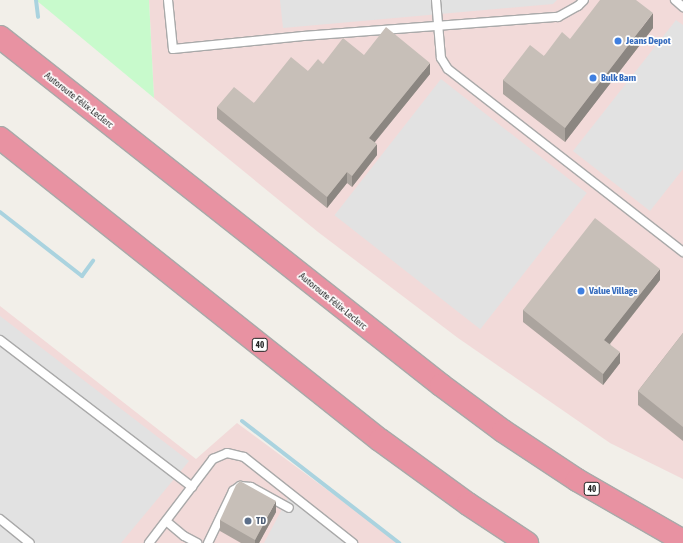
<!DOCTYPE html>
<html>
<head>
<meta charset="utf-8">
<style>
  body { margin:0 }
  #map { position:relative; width:683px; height:543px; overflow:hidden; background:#f2efe9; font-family:"Asap Condensed",sans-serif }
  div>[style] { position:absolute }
  .commercial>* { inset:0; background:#f2dad9 }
  .park>* { inset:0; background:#c8facc }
  .parking>* { inset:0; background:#e2e2e2; transform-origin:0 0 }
  .stream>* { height:4px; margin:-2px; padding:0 2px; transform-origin:2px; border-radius:2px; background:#aad3df }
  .roads { filter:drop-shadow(1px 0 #a9a9a9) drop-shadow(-1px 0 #a9a9a9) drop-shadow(0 1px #a9a9a9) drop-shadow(0 -1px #a9a9a9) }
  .service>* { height:8px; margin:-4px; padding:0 4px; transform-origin:4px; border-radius:4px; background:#fff }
  .motorway>* { height:22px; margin:-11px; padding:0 11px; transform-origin:11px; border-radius:11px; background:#e892a2 }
  .wall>* { inset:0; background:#aba49e }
  .shaded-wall>* { inset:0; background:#8b8681 }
  .building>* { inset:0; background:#c7bfb8 }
  .dots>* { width:11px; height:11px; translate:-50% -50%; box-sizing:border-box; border:2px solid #fff; border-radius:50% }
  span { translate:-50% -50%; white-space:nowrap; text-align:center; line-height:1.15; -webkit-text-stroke:3.5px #fff; paint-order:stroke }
  .shield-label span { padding:1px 3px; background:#fff; border:1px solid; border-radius:3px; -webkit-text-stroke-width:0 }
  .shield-label { font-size:9px; color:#222; font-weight:700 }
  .shop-label { font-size:10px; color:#366cbe; font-weight:700 }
  .left { translate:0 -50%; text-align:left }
  .street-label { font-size:10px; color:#222 }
  .service-label { font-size:10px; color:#4e5e75; font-weight:700 }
</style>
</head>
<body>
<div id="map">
  <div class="commercial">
    <div style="clip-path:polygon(149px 0,683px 0,683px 479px,610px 443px,458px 338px,318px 232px,154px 98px)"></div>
    <div style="clip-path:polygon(0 306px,196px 459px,237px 423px,399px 543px,0 543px)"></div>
  </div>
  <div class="park">
    <div style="clip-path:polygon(36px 0,149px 0,154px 98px)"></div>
  </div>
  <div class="parking">
    <div style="clip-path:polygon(280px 0,557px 0,553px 4px,283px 28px)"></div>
    <div style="clip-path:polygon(676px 20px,683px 25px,683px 169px,650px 211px,573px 151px)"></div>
    <div style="left:441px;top:79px;width:185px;height:173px;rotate:38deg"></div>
    <div style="clip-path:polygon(0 316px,189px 461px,121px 543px,0 543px)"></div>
    <div style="clip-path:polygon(289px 496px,349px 543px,264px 543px)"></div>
  </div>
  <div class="stream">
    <div style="left:36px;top:0;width:17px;rotate:83deg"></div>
    <div style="left:0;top:212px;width:104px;rotate:38deg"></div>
    <div style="left:82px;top:276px;width:19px;rotate:-54deg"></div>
    <div style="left:242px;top:421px;width:199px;rotate:37.8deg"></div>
  </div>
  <div class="roads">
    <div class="service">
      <div style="left:168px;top:0;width:49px;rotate:84.2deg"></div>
      <div style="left:173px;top:49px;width:131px;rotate:-5.7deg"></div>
      <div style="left:303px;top:36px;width:256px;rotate:-4.3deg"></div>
      <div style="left:558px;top:17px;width:23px;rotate:-29deg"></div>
      <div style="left:578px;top:6px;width:8px;rotate:-45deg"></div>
      <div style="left:436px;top:0;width:58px;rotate:85.1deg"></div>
      <div style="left:441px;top:58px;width:13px;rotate:58deg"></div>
      <div style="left:448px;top:69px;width:298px;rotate:37.9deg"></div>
      <div style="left:675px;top:0;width:11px;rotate:41deg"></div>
      <div style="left:0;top:340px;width:242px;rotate:37.4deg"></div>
      <div style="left:0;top:519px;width:38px;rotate:39deg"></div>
      <div style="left:166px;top:521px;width:23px;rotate:40deg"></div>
      <div style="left:184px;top:536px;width:15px;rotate:28deg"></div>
      <div style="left:149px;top:543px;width:106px;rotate:-52.7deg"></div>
      <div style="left:213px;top:459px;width:15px;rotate:-23deg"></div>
      <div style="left:227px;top:453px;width:17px;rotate:13deg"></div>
      <div style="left:244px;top:457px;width:139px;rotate:38.3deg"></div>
      <div style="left:208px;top:543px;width:58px;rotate:-64.3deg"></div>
      <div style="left:233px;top:491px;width:9px;rotate:-36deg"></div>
      <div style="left:240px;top:486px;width:11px;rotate:5deg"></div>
      <div style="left:251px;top:487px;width:43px;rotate:28.9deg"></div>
    </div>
    <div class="motorway">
      <div style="left:0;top:37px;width:562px;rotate:38.28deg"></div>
      <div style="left:441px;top:385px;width:77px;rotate:36.6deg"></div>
      <div style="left:503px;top:431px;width:89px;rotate:33.5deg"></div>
      <div style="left:577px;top:480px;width:122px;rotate:29.9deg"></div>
      <div style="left:0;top:138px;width:485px;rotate:38.5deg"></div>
      <div style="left:380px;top:440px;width:109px;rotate:36deg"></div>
      <div style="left:468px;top:504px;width:71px;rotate:33.5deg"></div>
    </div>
  </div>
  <div class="wall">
    <div style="clip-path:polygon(653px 28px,565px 142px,503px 94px,503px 80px,544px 56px,570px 39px)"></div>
    <div style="clip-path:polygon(364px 55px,430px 74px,375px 142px,377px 155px,352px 187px,347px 183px,327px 208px,217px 119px,217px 107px,254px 103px,308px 71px)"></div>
    <div style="clip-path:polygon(660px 280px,610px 344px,620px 363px,603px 385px,523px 322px,523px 310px)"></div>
    <div style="clip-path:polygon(683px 333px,683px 441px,638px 405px,638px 391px)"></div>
    <div style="clip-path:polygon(276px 512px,259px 543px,241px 543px,220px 531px,220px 520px)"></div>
  </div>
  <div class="shaded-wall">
    <div style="clip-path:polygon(653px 13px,653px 28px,565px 142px,565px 128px)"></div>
    <div style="clip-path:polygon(430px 63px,430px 74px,369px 149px,369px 138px)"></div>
    <div style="clip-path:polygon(377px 144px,377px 155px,352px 187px,352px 176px)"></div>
    <div style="clip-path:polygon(347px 172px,347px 183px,327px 208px,327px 197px)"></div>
    <div style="clip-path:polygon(660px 269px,660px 280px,604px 351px,604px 340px)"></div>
    <div style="clip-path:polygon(620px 352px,620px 363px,603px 385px,603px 374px)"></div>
    <div style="clip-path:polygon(276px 501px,276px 512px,259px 543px,255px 543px,255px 540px)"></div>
  </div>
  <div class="building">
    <div style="clip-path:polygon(600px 0,636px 0,653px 13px,565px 128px,503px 80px,530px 45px,544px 56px,562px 32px,570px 39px)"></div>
    <div style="clip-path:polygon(386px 27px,430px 63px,369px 138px,377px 144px,352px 176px,347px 172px,327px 197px,217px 107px,234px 87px,254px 103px,291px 57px,308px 71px,318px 59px,323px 64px,343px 38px,364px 55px)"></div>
    <div style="clip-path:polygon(595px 218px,660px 269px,604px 340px,620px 352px,603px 374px,523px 310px)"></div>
    <div style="clip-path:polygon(683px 333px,683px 427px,638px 391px)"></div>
    <div style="clip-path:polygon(240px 481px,276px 501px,255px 540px,220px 520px,236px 485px)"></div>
  </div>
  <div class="dots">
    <div style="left:618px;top:41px;background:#3f7fe0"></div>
    <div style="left:593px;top:78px;background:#3f7fe0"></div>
    <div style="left:581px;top:291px;background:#3f7fe0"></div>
    <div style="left:248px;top:521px;background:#5c6f8a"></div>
  </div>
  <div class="shield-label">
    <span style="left:260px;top:345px">40</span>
    <span style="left:592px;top:489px">40</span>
  </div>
  <div class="shop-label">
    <span class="left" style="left:626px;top:41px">Jeans Depot</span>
    <span class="left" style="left:601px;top:78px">Bulk Barn</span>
    <span class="left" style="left:589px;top:291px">Value Village</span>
  </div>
  <div class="street-label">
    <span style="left:79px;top:100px;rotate:38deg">Autoroute Félix-Leclerc</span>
    <span style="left:333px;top:301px;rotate:39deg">Autoroute Félix-Leclerc</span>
  </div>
  <div class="service-label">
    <span class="left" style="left:256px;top:521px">TD</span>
  </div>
</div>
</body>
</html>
